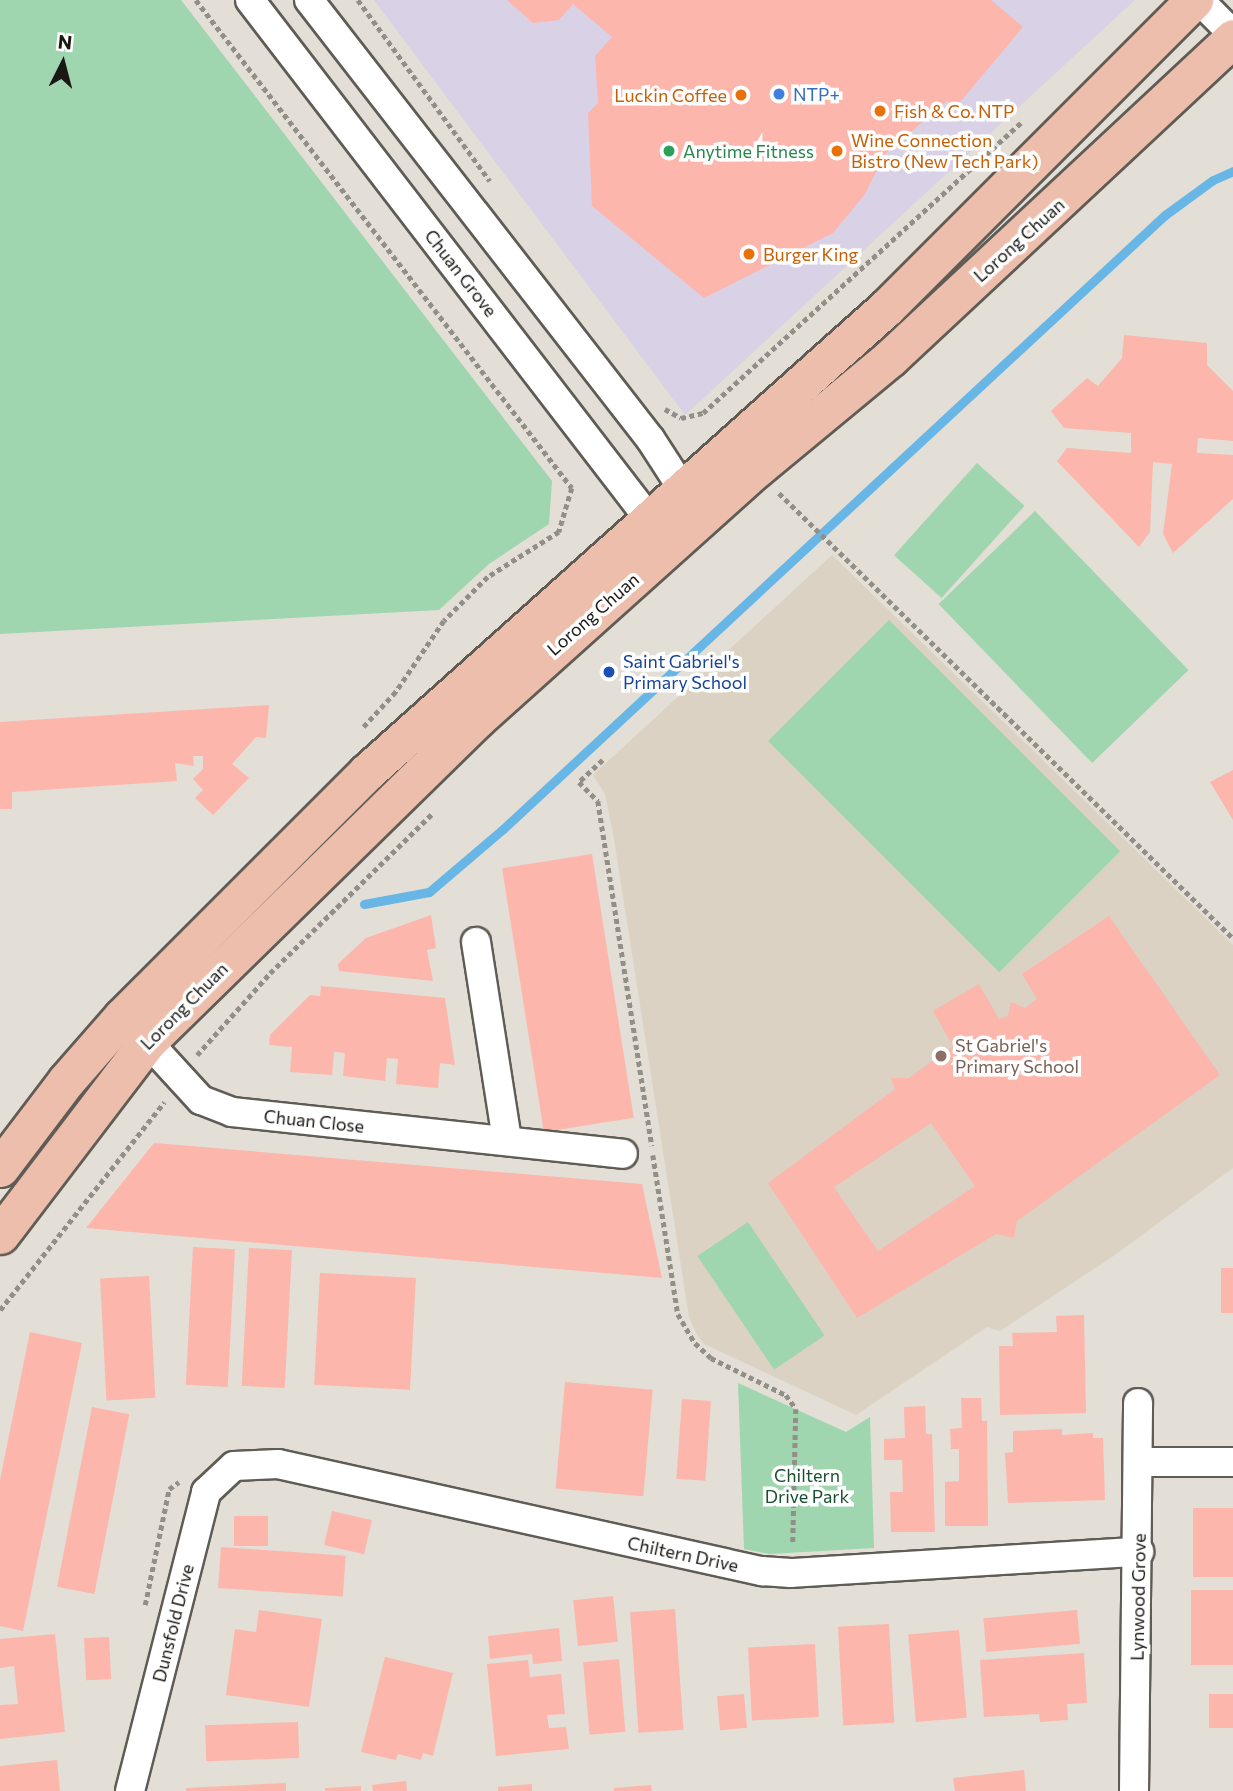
<!DOCTYPE html>
<html>
<head>
<meta charset="utf-8">
<style>
  body { margin:0 }
  #map { position:relative; width:1233px; height:1791px; overflow:hidden; background:#e3ded6; font-family:Commissioner,sans-serif }
  div>[style] { position:absolute }
  .commercial>* { inset:0; background:#d9d1e6 }
  .built>* { inset:0; background:#dbd2c4 }
  .green>* { inset:0; background:#9fd6af; transform-origin:0 0 }
  .stream>* { height:9px; margin:-4.5px; padding:0 4.5px; transform-origin:4.5px; border-radius:4.5px; background:#68b6e5 }
  .building>* { inset:0; background:#fcb6ac; transform-origin:0 0 }
  .path>* { height:4.5px; margin-top:-2.25px; transform-origin:0; background:repeating-linear-gradient(90deg,#928f89 0 5px,transparent 0 8.5px) }
  .roads { filter:drop-shadow(2px 0 #5f5c55) drop-shadow(-2px 0 #5f5c55) drop-shadow(0 2px #5f5c55) drop-shadow(0 -2px #5f5c55) }
  .minor>* { height:28px; margin:-14px; padding:0 14px; transform-origin:14px; border-radius:14px; background:#fff }
  .major>* { height:37px; margin:-18.5px; padding:0 18.5px; transform-origin:18.5px; border-radius:18.5px; background:#edbeab }
  .dots>* { width:19px; height:19px; translate:-50% -50%; box-sizing:border-box; border:4px solid #fff; border-radius:50% }
  span { translate:-50% -50%; white-space:nowrap; text-align:center; line-height:1.15; -webkit-text-stroke:7px #fff; paint-order:stroke }
  .shop-label { font-size:18px; color:#366cbe }
  .left { translate:0 -50%; text-align:left }
  .food-label { font-size:18px; color:#c56008 }
  .right { translate:-100% -50%; text-align:right }
  .leisure-label { font-size:18px; color:#27864d }
  .street-label { font-size:18px; color:#191815 }
  .transit-label { font-size:18px; color:#164399 }
  .education-label { font-size:18px; color:#785e54 }
  .park-label { font-size:18px; color:#184f2e }
  .north { position:absolute; left:28px; top:28px; width:70px; height:70px; -webkit-text-stroke:5px #fff; paint-order:stroke; rotate:6deg; font-size:19px; font-weight:700; line-height:28px; text-align:center; color:#191815 }
  .north::after { content:''; display:block; margin:auto; width:24px; height:32px; background:#191815; clip-path:polygon(50% 0,100% 100%,50% 72%,0 100%) }
</style>
</head>
<body>
<div id="map">
  <div class="commercial">
    <div style="clip-path:polygon(374px 0,1135px 0,685px 415px)"></div>
  </div>
  <div class="built">
    <div style="clip-path:polygon(832px 555px,1233px 945px,1233px 1168px,1112px 1257px,1000px 1331px,987px 1327px,856px 1415px,704px 1344px,696px 1333px,689px 1317px,613px 833px,605px 794px,593px 775px)"></div>
  </div>
  <div class="green">
    <div style="clip-path:polygon(0 0,181px 0,552px 481px,549px 524px,489px 564px,439px 610px,0 634px)"></div>
    <div style="left:977px;top:463px;width:64px;height:124px;rotate:42deg"></div>
    <div style="left:1035px;top:511px;width:221px;height:134px;rotate:46deg"></div>
    <div style="left:889px;top:620px;width:327px;height:171px;rotate:45deg"></div>
    <div style="left:748px;top:1222px;width:137px;height:61px;rotate:56deg"></div>
    <div style="clip-path:polygon(738px 1383px,846px 1432px,870px 1417px,874px 1548px,769px 1554px,744px 1549px)"></div>
  </div>
  <div class="stream">
    <div style="left:364px;top:904px;width:66px;rotate:-10.5deg"></div>
    <div style="left:429px;top:892px;width:97px;rotate:-40.4deg"></div>
    <div style="left:503px;top:829px;width:903px;rotate:-42.85deg"></div>
    <div style="left:1165px;top:215px;width:59px;rotate:-36.1deg"></div>
    <div style="left:1213px;top:180px;width:22px;rotate:-24deg"></div>
  </div>
  <div class="building">
    <div style="clip-path:polygon(507px 0,991px 0,1023px 27px,955px 108px,947px 101px,885px 154px,865px 194px,833px 233px,704px 298px,592px 206px,588px 113px,598px 103px,595px 56px,612px 37px,573px 4px,559px 20px,533px 23px)"></div>
    <div style="clip-path:polygon(1124px 335px,1207px 343px,1207px 365px,1233px 391px,1233px 441px,1198px 438px,1197px 453px,1233px 455px,1233px 499px,1173px 553px,1163px 534px,1172px 464px,1153px 462px,1150px 532px,1139px 547px,1057px 461px,1067px 448px,1131px 453px,1131px 433px,1064px 428px,1051px 411px,1087px 378px,1098px 386px,1122px 358px)"></div>
    <div style="clip-path:polygon(269px 705px,266px 738px,256px 737px,232px 764px,249px 778px,213px 815px,195px 798px,203px 790px,193px 779px,203px 769px,203px 756px,193px 756px,194px 766px,175px 763px,177px 781px,12px 792px,12px 809px,0 809px,0 722px)"></div>
    <div style="clip-path:polygon(1233px 770px,1233px 820px,1210px 782px)"></div>
    <div style="left:592px;top:854px;width:267px;height:91px;rotate:81deg"></div>
    <div style="clip-path:polygon(431px 915px,436px 948px,427px 950px,433px 981px,339px 971px,338px 964px,366px 938px)"></div>
    <div style="clip-path:polygon(evenodd,1109px 916px,1220px 1075px,1017px 1221px,1014px 1238px,996px 1234px,857px 1318px,768px 1183px,895px 1089px,891px 1078px,909px 1078px,953px 1046px,933px 1011px,979px 984px,999px 1019px,1008px 1016px,1011px 1002px,1025px 1008px,1037px 999px,1022px 974px,1109px 916px,931px 1123px,975px 1186px,878px 1251px,834px 1187px,931px 1123px)"></div>
    <div style="clip-path:polygon(321px 986px,445px 998px,455px 1065px,440px 1063px,438px 1088px,396px 1084px,398px 1059px,387px 1058px,385px 1081px,343px 1076px,345px 1053px,334px 1052px,332px 1075px,290px 1072px,292px 1047px,269px 1045px,270px 1035px,310px 995px,320px 996px)"></div>
    <div style="clip-path:polygon(154px 1143px,642px 1184px,662px 1278px,86px 1228px)"></div>
    <div style="left:193px;top:1247px;width:42px;height:138px;rotate:3deg"></div>
    <div style="left:249px;top:1248px;width:43px;height:138px;rotate:3deg"></div>
    <div style="left:1221px;top:1268px;width:12px;height:45px"></div>
    <div style="left:320px;top:1273px;width:96px;height:112px;rotate:3deg"></div>
    <div style="left:149px;top:1276px;width:122px;height:49px;rotate:87deg"></div>
    <div style="clip-path:polygon(1084px 1315px,1086px 1413px,1000px 1415px,999px 1346px,1013px 1346px,1012px 1333px,1057px 1332px,1056px 1316px)"></div>
    <div style="clip-path:polygon(30px 1332px,82px 1343px,23px 1631px,0 1626px,0 1480px)"></div>
    <div style="left:565px;top:1382px;width:88px;height:107px;rotate:5deg"></div>
    <div style="clip-path:polygon(961px 1398px,981px 1398px,982px 1421px,987px 1421px,988px 1526px,945px 1526px,945px 1482px,959px 1481px,959px 1449px,951px 1449px,950px 1429px,962px 1428px)"></div>
    <div style="left:682px;top:1399px;width:29px;height:80px;rotate:4deg"></div>
    <div style="clip-path:polygon(925px 1406px,926px 1434px,932px 1434px,935px 1532px,891px 1532px,890px 1492px,903px 1492px,902px 1460px,884px 1460px,884px 1439px,905px 1438px,904px 1407px)"></div>
    <div style="left:92px;top:1407px;width:38px;height:183px;rotate:11deg"></div>
    <div style="clip-path:polygon(1062px 1429px,1062px 1435px,1093px 1433px,1093px 1438px,1103px 1438px,1105px 1500px,1008px 1503px,1005px 1453px,1013px 1452px,1013px 1431px)"></div>
    <div style="left:1193px;top:1508px;width:40px;height:69px"></div>
    <div style="left:332px;top:1511px;width:41px;height:35px;rotate:13deg"></div>
    <div style="left:234px;top:1516px;width:34px;height:30px"></div>
    <div style="left:221px;top:1547px;width:125px;height:41px;rotate:4deg"></div>
    <div style="left:1233px;top:1590px;width:75px;height:42px;rotate:90deg"></div>
    <div style="left:613px;top:1596px;width:46px;height:40px;rotate:84deg"></div>
    <div style="left:675px;top:1609px;width:121px;height:45px;rotate:86deg"></div>
    <div style="clip-path:polygon(259px 1610px,322px 1619px,309px 1707px,226px 1695px,235px 1629px,256px 1632px)"></div>
    <div style="left:1077px;top:1610px;width:34px;height:94px;rotate:85deg"></div>
    <div style="left:889px;top:1624px;width:99px;height:51px;rotate:87deg"></div>
    <div style="clip-path:polygon(559px 1628px,562px 1661px,533px 1664px,532px 1654px,490px 1659px,488px 1636px)"></div>
    <div style="left:959px;top:1630px;width:88px;height:51px;rotate:85deg"></div>
    <div style="clip-path:polygon(55px 1634px,65px 1732px,0 1739px,0 1705px,18px 1704px,14px 1666px,0 1668px,0 1639px)"></div>
    <div style="left:109px;top:1637px;width:42px;height:25px;rotate:87deg"></div>
    <div style="left:815px;top:1644px;width:73px;height:67px;rotate:87deg"></div>
    <div style="clip-path:polygon(1084px 1653px,1087px 1703px,1067px 1704px,1068px 1720px,1040px 1722px,1039px 1714px,984px 1717px,980px 1660px)"></div>
    <div style="clip-path:polygon(385px 1657px,453px 1673px,433px 1756px,423px 1753px,421px 1760px,398px 1754px,396px 1760px,361px 1752px)"></div>
    <div style="left:619px;top:1659px;width:73px;height:36px;rotate:85deg"></div>
    <div style="clip-path:polygon(528px 1660px,530px 1677px,561px 1674px,565px 1714px,547px 1715px,549px 1728px,566px 1727px,569px 1749px,496px 1756px,487px 1664px)"></div>
    <div style="left:744px;top:1694px;width:34px;height:27px;rotate:85deg"></div>
    <div style="left:1209px;top:1694px;width:24px;height:34px"></div>
    <div style="left:298px;top:1722px;width:36px;height:93px;rotate:88deg"></div>
    <div style="clip-path:polygon(57px 1760px,60px 1791px,0 1791px,0 1766px)"></div>
    <div style="clip-path:polygon(1024px 1770px,1026px 1791px,955px 1791px,953px 1778px)"></div>
    <div style="clip-path:polygon(406px 1781px,407px 1791px,373px 1791px,372px 1785px)"></div>
    <div style="clip-path:polygon(286px 1783px,286px 1791px,186px 1791px,186px 1788px)"></div>
    <div style="clip-path:polygon(532px 1784px,532px 1791px,498px 1791px,498px 1787px)"></div>
    <div style="clip-path:polygon(651px 1785px,652px 1791px,614px 1791px,614px 1788px)"></div>
    <div style="clip-path:polygon(361px 1786px,361px 1791px,325px 1791px,325px 1788px)"></div>
  </div>
  <div class="path">
    <div style="left:196px;top:0;width:616px;rotate:52.39deg"></div>
    <div style="left:572px;top:488px;width:46px;rotate:106.5deg"></div>
    <div style="left:559px;top:532px;width:84px;rotate:147.6deg"></div>
    <div style="left:488px;top:577px;width:62px;rotate:135deg"></div>
    <div style="left:444px;top:621px;width:86px;rotate:124.1deg"></div>
    <div style="left:396px;top:692px;width:50px;rotate:132.6deg"></div>
    <div style="left:358px;top:0;width:224px;rotate:53.9deg"></div>
    <div style="left:665px;top:409px;width:18px;rotate:29deg"></div>
    <div style="left:681px;top:418px;width:23px;rotate:-13deg"></div>
    <div style="left:703px;top:413px;width:433px;rotate:-42.4deg"></div>
    <div style="left:779px;top:493px;width:636px;rotate:44.43deg"></div>
    <div style="left:603px;top:760px;width:33px;rotate:137deg"></div>
    <div style="left:579px;top:782px;width:27px;rotate:45deg"></div>
    <div style="left:598px;top:801px;width:349px;rotate:81.1deg"></div>
    <div style="left:197px;top:1055px;width:110px;rotate:-48.3deg"></div>
    <div style="left:270px;top:973px;width:228px;rotate:-44.5deg"></div>
    <div style="left:653px;top:1155px;width:161px;rotate:81.1deg"></div>
    <div style="left:678px;top:1314px;width:34px;rotate:60deg"></div>
    <div style="left:695px;top:1343px;width:22px;rotate:43deg"></div>
    <div style="left:711px;top:1358px;width:84px;rotate:26.3deg"></div>
    <div style="left:786px;top:1395px;width:17px;rotate:54deg"></div>
    <div style="left:796px;top:1409px;width:135px;rotate:91.3deg"></div>
    <div style="left:0;top:1310px;width:265px;rotate:-51.7deg"></div>
    <div style="left:145px;top:1605px;width:118px;rotate:-78.3deg"></div>
    <div style="left:169px;top:1489px;width:12px;rotate:-35deg"></div>
  </div>
  <div class="roads">
    <div class="minor">
      <div style="left:250px;top:0;width:672px;rotate:52.43deg"></div>
      <div style="left:309px;top:0;width:557px;rotate:52.14deg"></div>
      <div style="left:651px;top:440px;width:77px;rotate:57.1deg"></div>
      <div style="left:1199px;top:0;width:48px;rotate:45deg"></div>
      <div style="left:476px;top:942px;width:201px;rotate:81.1deg"></div>
      <div style="left:134px;top:1027px;width:99px;rotate:47.5deg"></div>
      <div style="left:201px;top:1100px;width:33px;rotate:21deg"></div>
      <div style="left:232px;top:1112px;width:393px;rotate:6.1deg"></div>
      <div style="left:1139px;top:1462px;width:94px"></div>
      <div style="left:130px;top:1791px;width:309px;rotate:-75.7deg"></div>
      <div style="left:206px;top:1492px;width:38px;rotate:-43deg"></div>
      <div style="left:234px;top:1466px;width:44px;rotate:-2.6deg"></div>
      <div style="left:278px;top:1464px;width:496px;rotate:12.5deg"></div>
      <div style="left:762px;top:1571px;width:29px;rotate:4deg"></div>
      <div style="left:791px;top:1573px;width:349px;rotate:-3.5deg"></div>
      <div style="left:1134px;top:1791px;width:388px;rotate:-89.4deg"></div>
    </div>
    <div class="major">
      <div style="left:0;top:1168px;width:109px;rotate:-52.8deg"></div>
      <div style="left:66px;top:1081px;width:86px;rotate:-48.8deg"></div>
      <div style="left:123px;top:1016px;width:345px;rotate:-45deg"></div>
      <div style="left:367px;top:772px;width:696px;rotate:-41.8deg"></div>
      <div style="left:886px;top:308px;width:436px;rotate:-45deg"></div>
      <div style="left:0;top:1235px;width:244px;rotate:-52.7deg"></div>
      <div style="left:148px;top:1041px;width:459px;rotate:-44.4deg"></div>
      <div style="left:476px;top:720px;width:376px;rotate:-41.9deg"></div>
      <div style="left:756px;top:469px;width:174px;rotate:-39.6deg"></div>
      <div style="left:890px;top:358px;width:469px;rotate:-43deg"></div>
    </div>
  </div>
  <div class="dots">
    <div style="left:779px;top:94px;background:#3f7fe0"></div>
    <div style="left:741px;top:95px;background:#e8710a"></div>
    <div style="left:880px;top:111px;background:#e8710a"></div>
    <div style="left:669px;top:151px;background:#2e9e5b"></div>
    <div style="left:837px;top:151px;background:#e8710a"></div>
    <div style="left:749px;top:254px;background:#e8710a"></div>
    <div style="left:609px;top:672px;background:#1a4fb4"></div>
    <div style="left:941px;top:1056px;background:#8d6e63"></div>
  </div>
  <div class="shop-label">
    <span class="left" style="left:793px;top:94px">NTP+</span>
  </div>
  <div class="food-label">
    <span class="right" style="left:727px;top:95px">Luckin Coffee</span>
    <span class="left" style="left:894px;top:111px">Fish &amp; Co. NTP</span>
    <span class="left" style="left:851px;top:151px">Wine Connection<br>Bistro (New Tech Park)</span>
    <span class="left" style="left:763px;top:254px">Burger King</span>
  </div>
  <div class="leisure-label">
    <span class="left" style="left:683px;top:151px">Anytime Fitness</span>
  </div>
  <div class="street-label">
    <span style="left:1019px;top:240px;rotate:-42deg">Lorong Chuan</span>
    <span style="left:461px;top:273px;rotate:52deg">Chuan Grove</span>
    <span style="left:593px;top:614px;rotate:-41deg">Lorong Chuan</span>
    <span style="left:184px;top:1006px;rotate:-45deg">Lorong Chuan</span>
    <span style="left:314px;top:1121px;rotate:6deg">Chuan Close</span>
    <span style="left:683px;top:1554px;rotate:12deg">Chiltern Drive</span>
    <span style="left:1138px;top:1597px;rotate:-89deg">Lynwood Grove</span>
    <span style="left:173px;top:1623px;rotate:-76deg">Dunsfold Drive</span>
  </div>
  <div class="transit-label">
    <span class="left" style="left:623px;top:672px">Saint Gabriel's<br>Primary School</span>
  </div>
  <div class="education-label">
    <span class="left" style="left:955px;top:1056px">St Gabriel's<br>Primary School</span>
  </div>
  <div class="park-label">
    <span style="left:807px;top:1486px">Chiltern<br>Drive Park</span>
  </div>
  <div class="north">N</div>
</div>
</body>
</html>
